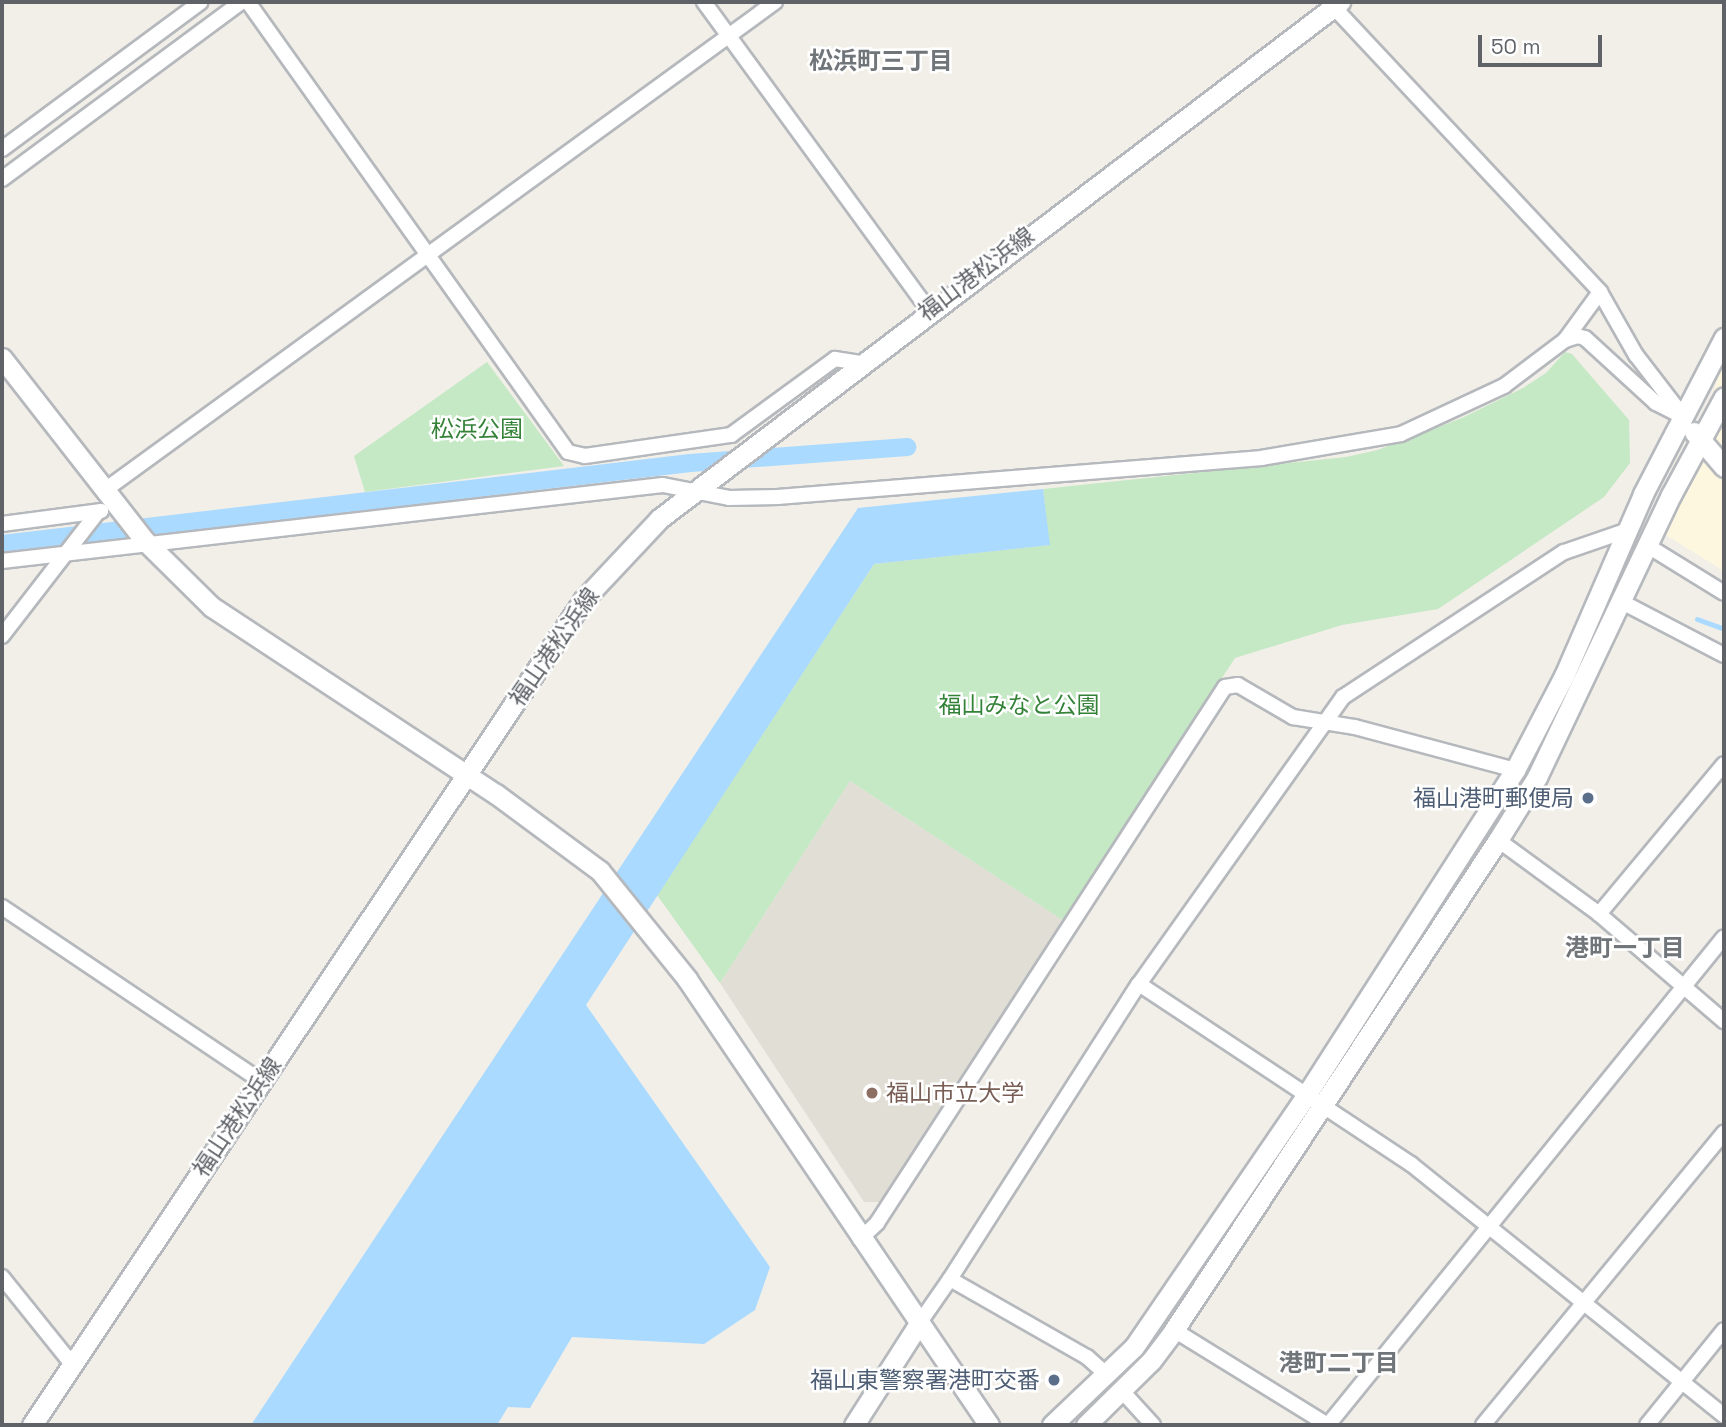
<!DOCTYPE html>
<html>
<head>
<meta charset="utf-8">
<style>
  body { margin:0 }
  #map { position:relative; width:1726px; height:1427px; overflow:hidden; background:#f1efe8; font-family:"Space Grotesk","Noto Sans JP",sans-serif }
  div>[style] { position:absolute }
  .commercial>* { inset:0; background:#fef7e0 }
  .education>* { inset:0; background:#e1ded6 }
  .green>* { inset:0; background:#c5e8c5 }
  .water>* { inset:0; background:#aadaff }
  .stream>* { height:5px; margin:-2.5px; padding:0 2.5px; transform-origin:2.5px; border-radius:2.5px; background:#aadaff }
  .canal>* { height:18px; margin:-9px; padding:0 9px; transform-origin:9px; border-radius:9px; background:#aadaff }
  .roads { filter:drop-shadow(2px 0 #b5b8bc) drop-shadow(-2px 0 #b5b8bc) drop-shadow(0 2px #b5b8bc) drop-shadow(0 -2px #b5b8bc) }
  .street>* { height:14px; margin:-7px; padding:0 7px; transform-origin:7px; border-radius:7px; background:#fff }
  .secondary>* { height:19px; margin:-9.5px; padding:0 9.5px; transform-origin:9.5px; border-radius:9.5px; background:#fff }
  .dots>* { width:19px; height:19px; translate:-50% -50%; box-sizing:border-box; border:4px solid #fff; border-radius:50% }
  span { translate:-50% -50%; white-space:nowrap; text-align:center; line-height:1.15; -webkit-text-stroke:5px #fff; paint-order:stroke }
  .street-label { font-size:23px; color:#5f6368 }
  .park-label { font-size:23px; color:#348238 }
  .service-label { font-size:23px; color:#4e5e75 }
  .right { translate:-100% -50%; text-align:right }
  .education-label { font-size:23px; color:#785e54 }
  .left { translate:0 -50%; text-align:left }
  .neighbourhood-label { font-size:24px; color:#70757a; font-weight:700 }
  .frame { position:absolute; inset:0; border:4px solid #5f6368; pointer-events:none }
  .scale { position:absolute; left:1478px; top:35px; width:124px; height:32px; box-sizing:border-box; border:4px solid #5f6368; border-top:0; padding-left:9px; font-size:21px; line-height:24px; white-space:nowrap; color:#5f6368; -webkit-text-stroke:5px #fff; paint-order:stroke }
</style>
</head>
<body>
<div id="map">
  <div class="commercial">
    <div style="clip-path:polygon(1724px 361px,1724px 571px,1664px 534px)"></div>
  </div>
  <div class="education">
    <div style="clip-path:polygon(850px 781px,1064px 921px,881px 1202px,864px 1202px,720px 983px)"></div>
  </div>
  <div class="green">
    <div style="clip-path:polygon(1565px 352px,1572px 354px,1629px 420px,1630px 463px,1604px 497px,1438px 609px,1342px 625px,1235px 658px,1064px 921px,850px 781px,720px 983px,657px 895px,874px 564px,1049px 545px,1043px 489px,1346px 457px,1378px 450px,1462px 418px,1523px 388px,1546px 373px)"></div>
    <div style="clip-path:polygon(487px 362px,564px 466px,365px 492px,354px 456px)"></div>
  </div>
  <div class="water">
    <div style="clip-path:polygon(1043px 489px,1050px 545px,874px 564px,586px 1005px,770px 1267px,755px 1310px,704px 1344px,572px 1337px,530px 1408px,508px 1407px,497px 1425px,251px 1425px,858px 508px)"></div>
  </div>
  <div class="stream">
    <div style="left:1697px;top:619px;width:29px;rotate:20deg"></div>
  </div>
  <div class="canal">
    <div style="left:2px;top:544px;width:693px;rotate:-6.71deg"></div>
    <div style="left:690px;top:463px;width:218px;rotate:-4.2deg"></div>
  </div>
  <div class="roads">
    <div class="street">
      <div style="left:248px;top:2px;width:552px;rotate:54.58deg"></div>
      <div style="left:568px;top:452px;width:17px;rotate:13deg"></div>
      <div style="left:585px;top:456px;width:148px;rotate:-8.2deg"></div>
      <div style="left:731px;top:435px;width:129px;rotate:-36.2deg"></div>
      <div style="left:835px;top:359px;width:24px;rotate:9deg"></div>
      <div style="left:704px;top:2px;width:381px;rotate:53.9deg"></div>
      <div style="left:1329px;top:2px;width:397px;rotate:46.9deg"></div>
      <div style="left:1600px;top:292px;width:73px;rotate:60.3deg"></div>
      <div style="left:1636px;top:355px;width:77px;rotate:52.4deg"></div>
      <div style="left:2px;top:149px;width:247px;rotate:-36.5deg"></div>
      <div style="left:2px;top:179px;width:297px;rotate:-36.5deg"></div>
      <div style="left:1565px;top:340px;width:59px;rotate:-53.9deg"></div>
      <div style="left:105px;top:490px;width:829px;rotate:-36.07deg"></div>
      <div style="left:2px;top:524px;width:100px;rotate:-7.5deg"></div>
      <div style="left:1648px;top:546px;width:89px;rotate:31.7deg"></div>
      <div style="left:2px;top:561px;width:665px;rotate:-6.56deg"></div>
      <div style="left:663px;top:485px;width:67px;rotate:11.1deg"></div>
      <div style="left:729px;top:498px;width:49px;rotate:-1.2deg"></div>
      <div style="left:778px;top:497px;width:485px;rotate:-4.6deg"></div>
      <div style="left:1261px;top:458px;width:142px;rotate:-9.7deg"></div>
      <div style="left:1401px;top:434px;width:114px;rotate:-25deg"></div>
      <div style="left:1504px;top:386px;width:76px;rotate:-37deg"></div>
      <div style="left:1565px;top:340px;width:13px;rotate:-18deg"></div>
      <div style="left:1577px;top:336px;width:8px;rotate:14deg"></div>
      <div style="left:1585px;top:338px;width:96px;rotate:42.5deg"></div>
      <div style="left:1656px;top:403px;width:30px;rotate:27deg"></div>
      <div style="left:1622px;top:602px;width:115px;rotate:27.5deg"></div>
      <div style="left:2px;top:636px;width:157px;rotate:-52.3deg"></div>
      <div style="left:1498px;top:840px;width:125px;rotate:36.2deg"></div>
      <div style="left:1599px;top:914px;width:165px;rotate:40.6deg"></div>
      <div style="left:2px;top:907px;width:312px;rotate:33.9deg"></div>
      <div style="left:1599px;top:914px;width:195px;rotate:-50.2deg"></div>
      <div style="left:1139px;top:984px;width:326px;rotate:33.5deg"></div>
      <div style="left:1411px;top:1164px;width:402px;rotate:38.8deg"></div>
      <div style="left:860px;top:1239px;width:23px;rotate:-43deg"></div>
      <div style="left:877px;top:1223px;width:639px;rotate:-57.01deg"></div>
      <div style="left:1225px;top:687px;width:13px;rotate:-9deg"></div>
      <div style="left:1238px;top:685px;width:64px;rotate:30.2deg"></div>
      <div style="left:1293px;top:717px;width:63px;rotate:9.2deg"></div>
      <div style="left:1355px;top:727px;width:166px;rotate:15deg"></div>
      <div style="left:2px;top:1277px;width:112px;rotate:51.2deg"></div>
      <div style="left:950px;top:1279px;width:350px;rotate:-57.4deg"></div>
      <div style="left:1139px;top:984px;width:352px;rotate:-54.6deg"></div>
      <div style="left:1343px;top:697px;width:264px;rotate:-33.3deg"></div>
      <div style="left:1564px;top:552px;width:65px;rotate:-19deg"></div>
      <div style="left:918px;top:1325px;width:56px;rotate:-55.2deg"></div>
      <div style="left:950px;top:1279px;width:158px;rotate:29.7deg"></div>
      <div style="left:1087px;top:1357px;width:27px;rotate:42deg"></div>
      <div style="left:1174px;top:1330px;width:181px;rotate:31.7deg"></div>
      <div style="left:1122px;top:1391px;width:46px;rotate:47.6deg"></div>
      <div style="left:1328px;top:1425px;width:628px;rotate:-50.94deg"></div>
      <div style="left:1483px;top:1425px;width:379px;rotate:-50.5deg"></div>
      <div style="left:1647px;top:1425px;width:122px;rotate:-51deg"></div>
    </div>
    <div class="secondary">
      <div style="left:2px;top:358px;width:232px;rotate:52deg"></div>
      <div style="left:145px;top:541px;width:94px;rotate:44.6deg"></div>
      <div style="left:212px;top:607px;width:340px;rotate:33.4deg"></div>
      <div style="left:496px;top:794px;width:129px;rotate:36.5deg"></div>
      <div style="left:600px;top:871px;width:139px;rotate:51.1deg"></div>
      <div style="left:687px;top:979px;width:539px;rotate:55.9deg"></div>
      <div style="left:1694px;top:432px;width:46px;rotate:49.4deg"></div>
      <div style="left:32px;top:1425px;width:993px;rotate:-56.25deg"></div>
      <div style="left:584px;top:599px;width:110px;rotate:-46.8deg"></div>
      <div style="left:659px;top:519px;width:855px;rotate:-37.2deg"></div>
      <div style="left:854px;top:1425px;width:119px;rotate:-57.4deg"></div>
      <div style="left:1052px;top:1425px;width:113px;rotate:-43.6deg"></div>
      <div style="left:1134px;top:1347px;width:303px;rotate:-55.6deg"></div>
      <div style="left:1305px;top:1097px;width:389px;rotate:-57.3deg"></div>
      <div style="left:1515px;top:770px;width:106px;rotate:-62.5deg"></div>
      <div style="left:1564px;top:676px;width:198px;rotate:-66.5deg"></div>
      <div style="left:1643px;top:494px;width:176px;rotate:-62.6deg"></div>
      <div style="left:1086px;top:1425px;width:91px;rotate:-44.6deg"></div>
      <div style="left:1151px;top:1361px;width:39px;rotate:-53deg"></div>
      <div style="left:1174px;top:1330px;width:587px;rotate:-56.53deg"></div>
      <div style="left:1498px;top:840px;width:74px;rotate:-58.2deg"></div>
      <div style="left:1537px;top:777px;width:312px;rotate:-64.6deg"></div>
      <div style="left:1671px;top:495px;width:111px;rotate:-61.6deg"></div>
    </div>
  </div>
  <div class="dots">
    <div style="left:1588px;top:798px;background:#5c6f8a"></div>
    <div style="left:872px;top:1093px;background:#8d6e63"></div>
    <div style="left:1054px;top:1380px;background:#5c6f8a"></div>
  </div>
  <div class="street-label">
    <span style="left:976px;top:274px;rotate:-37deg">福山港松浜線</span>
    <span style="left:554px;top:647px;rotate:-55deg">福山港松浜線</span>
    <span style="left:237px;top:1117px;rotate:-56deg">福山港松浜線</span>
  </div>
  <div class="park-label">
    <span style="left:477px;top:429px">松浜公園</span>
    <span style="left:1019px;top:705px">福山みなと公園</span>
  </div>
  <div class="service-label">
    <span class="right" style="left:1574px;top:798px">福山港町郵便局</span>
    <span class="right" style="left:1040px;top:1380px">福山東警察署港町交番</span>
  </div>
  <div class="education-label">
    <span class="left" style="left:886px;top:1093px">福山市立大学</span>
  </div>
  <div class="neighbourhood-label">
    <span style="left:881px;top:61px">松浜町三丁目</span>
    <span style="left:1625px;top:948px">港町一丁目</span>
    <span style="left:1339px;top:1363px">港町二丁目</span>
  </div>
  <div class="frame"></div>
  <div class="scale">50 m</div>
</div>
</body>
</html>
